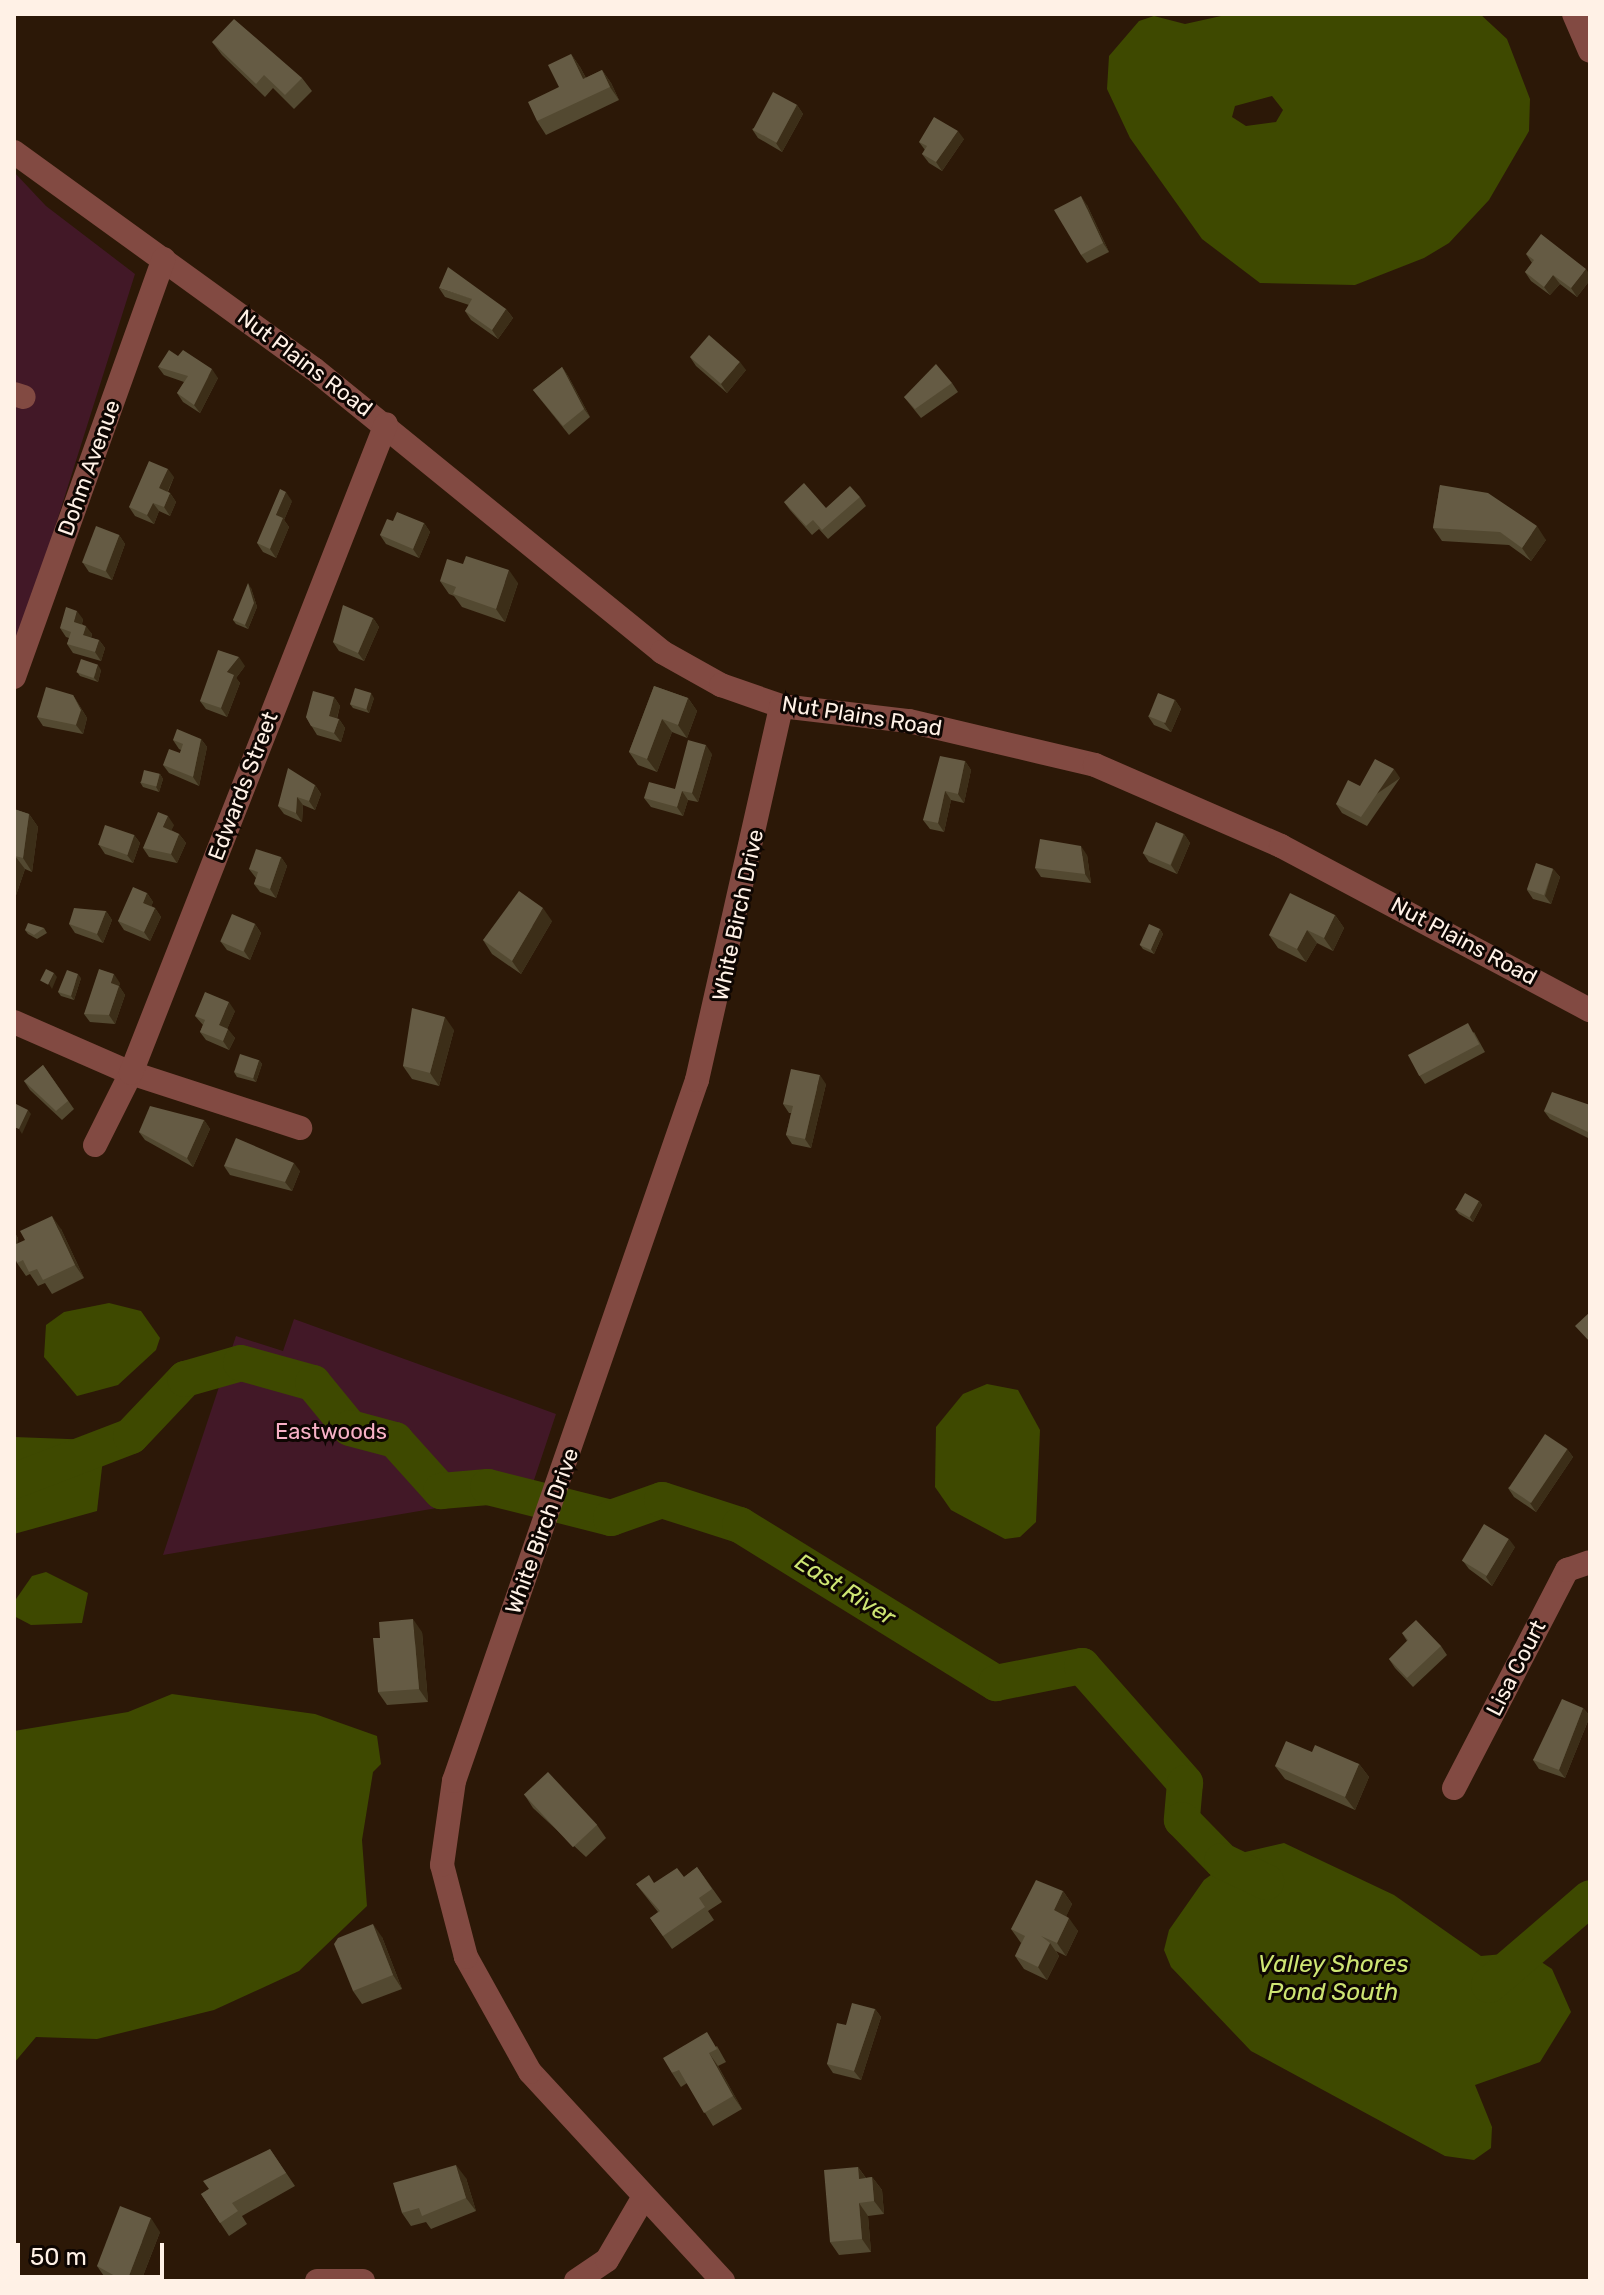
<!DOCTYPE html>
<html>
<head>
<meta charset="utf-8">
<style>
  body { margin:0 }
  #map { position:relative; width:1604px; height:2295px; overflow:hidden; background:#2c1807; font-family:Rubik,sans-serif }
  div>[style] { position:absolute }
  .green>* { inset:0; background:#421827 }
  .water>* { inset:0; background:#3e4900 }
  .river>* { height:36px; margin:-18px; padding:0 18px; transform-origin:18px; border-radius:18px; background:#3e4900 }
  .minor>* { height:24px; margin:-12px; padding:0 12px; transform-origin:12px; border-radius:12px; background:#824a42 }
  .wall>* { inset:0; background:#534931 }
  .shaded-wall>* { inset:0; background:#3c2e18; transform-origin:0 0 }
  .building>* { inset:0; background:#655b44; transform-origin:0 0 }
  span { translate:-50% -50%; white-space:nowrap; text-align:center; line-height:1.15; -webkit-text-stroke:6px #0e0602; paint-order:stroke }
  .street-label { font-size:22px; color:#fff1e6 }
  .park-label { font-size:22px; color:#f8b1c6 }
  .water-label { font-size:24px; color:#cee573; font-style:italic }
  .frame { position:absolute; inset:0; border:16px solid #fff1e6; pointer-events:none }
  .scale { position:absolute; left:16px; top:2243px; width:148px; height:36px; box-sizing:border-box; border:4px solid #fff1e6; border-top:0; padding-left:10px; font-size:24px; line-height:28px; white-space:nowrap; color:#fff1e6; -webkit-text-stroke:6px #0e0602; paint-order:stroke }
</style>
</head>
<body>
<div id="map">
  <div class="green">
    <div style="clip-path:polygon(14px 172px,46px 206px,135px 274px,14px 657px)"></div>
    <div style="clip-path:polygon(294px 1319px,556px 1414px,530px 1492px,163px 1555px,236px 1336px,283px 1351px)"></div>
  </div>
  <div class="water">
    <div style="clip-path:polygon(evenodd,1230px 14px,1480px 14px,1507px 39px,1530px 99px,1529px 131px,1489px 200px,1449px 243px,1424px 258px,1355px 285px,1260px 283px,1202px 239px,1130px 138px,1107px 89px,1109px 56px,1139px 21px,1154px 16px,1185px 24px,1230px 14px,1272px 96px,1283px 110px,1276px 122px,1246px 126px,1232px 117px,1235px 106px,1272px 96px)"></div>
    <div style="clip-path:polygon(109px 1303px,141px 1311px,160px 1338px,156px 1350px,118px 1385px,77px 1396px,44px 1357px,46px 1325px,64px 1312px)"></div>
    <div style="clip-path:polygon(987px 1384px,1018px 1390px,1040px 1430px,1036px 1522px,1020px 1537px,1005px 1539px,951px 1510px,935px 1487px,936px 1427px,963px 1394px)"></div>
    <div style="clip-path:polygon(14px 1437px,95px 1440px,104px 1450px,97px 1511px,14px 1534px)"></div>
    <div style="clip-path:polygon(46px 1572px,88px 1593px,82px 1623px,31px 1625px,14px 1616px,14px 1602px,32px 1576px)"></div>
    <div style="clip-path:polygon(172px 1694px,315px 1714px,377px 1736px,381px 1764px,373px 1772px,362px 1840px,367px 1906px,299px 1971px,214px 2010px,97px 2039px,36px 2037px,14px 2063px,14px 1731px,128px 1712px)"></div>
    <div style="clip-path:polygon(1284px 1843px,1394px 1895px,1481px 1956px,1526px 1952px,1552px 1969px,1571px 2012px,1540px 2062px,1475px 2085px,1492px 2127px,1491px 2148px,1474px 2160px,1445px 2156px,1251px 2051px,1171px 1967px,1164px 1950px,1169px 1930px,1204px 1880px,1241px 1853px)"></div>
  </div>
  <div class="river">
    <div style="left:14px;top:1481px;width:125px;rotate:-21deg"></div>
    <div style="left:131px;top:1436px;width:79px;rotate:-46.5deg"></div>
    <div style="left:185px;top:1379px;width:58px;rotate:-15.9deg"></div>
    <div style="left:241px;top:1363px;width:75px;rotate:15.5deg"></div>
    <div style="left:313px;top:1383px;width:58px;rotate:50.6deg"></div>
    <div style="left:350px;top:1428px;width:47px;rotate:14.9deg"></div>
    <div style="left:395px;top:1440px;width:69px;rotate:48deg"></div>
    <div style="left:441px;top:1491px;width:47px;rotate:-4.9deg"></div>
    <div style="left:488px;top:1487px;width:127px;rotate:14.1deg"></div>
    <div style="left:611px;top:1518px;width:54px;rotate:-19.4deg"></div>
    <div style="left:662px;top:1500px;width:82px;rotate:17.8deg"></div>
    <div style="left:740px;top:1525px;width:301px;rotate:31.7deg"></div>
    <div style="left:996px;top:1683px;width:88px;rotate:-11.2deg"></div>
    <div style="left:1082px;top:1666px;width:156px;rotate:48.6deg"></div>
    <div style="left:1185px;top:1783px;width:37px;rotate:95deg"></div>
    <div style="left:1182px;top:1820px;width:57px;rotate:45.7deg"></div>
    <div style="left:1222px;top:1861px;width:49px;rotate:25.5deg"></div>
    <div style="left:1489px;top:1985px;width:133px;rotate:-40.7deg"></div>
  </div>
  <div class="minor">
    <div style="left:1574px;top:14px;width:40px;rotate:66.6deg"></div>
    <div style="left:14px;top:152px;width:370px;rotate:35.9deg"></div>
    <div style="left:314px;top:369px;width:449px;rotate:39.1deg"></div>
    <div style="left:662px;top:652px;width:68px;rotate:29.2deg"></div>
    <div style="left:721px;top:685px;width:64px;rotate:19.3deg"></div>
    <div style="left:781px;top:706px;width:129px;rotate:6.7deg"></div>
    <div style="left:909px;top:721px;width:191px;rotate:13.3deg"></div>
    <div style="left:1095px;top:765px;width:203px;rotate:23.5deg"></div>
    <div style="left:1281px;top:846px;width:350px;rotate:28deg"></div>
    <div style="left:14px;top:394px;width:10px;rotate:17deg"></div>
    <div style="left:14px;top:677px;width:444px;rotate:-70.3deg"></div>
    <div style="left:14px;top:1022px;width:128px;rotate:23.6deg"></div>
    <div style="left:131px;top:1073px;width:178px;rotate:18deg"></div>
    <div style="left:95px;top:1145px;width:80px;rotate:-63.4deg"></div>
    <div style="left:131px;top:1073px;width:697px;rotate:-68.55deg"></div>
    <div style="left:1454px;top:1788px;width:246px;rotate:-62.6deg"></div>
    <div style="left:1567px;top:1570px;width:24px;rotate:-19deg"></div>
    <div style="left:317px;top:2281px;width:46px"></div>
    <div style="left:576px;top:2281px;width:37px;rotate:-34deg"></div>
    <div style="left:607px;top:2260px;width:69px;rotate:-59.7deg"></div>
    <div style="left:723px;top:2281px;width:284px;rotate:-132.7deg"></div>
    <div style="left:530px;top:2072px;width:132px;rotate:-119.1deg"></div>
    <div style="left:466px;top:1957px;width:95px;rotate:-104.6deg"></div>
    <div style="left:442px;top:1865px;width:85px;rotate:-81.9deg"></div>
    <div style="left:454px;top:1781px;width:742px;rotate:-70.88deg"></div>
    <div style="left:697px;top:1080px;width:383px;rotate:-77.3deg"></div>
  </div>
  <div class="wall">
    <div style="clip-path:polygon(212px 42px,302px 78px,312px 91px,294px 109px,273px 88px,265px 97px,222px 55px)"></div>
    <div style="clip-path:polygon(571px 54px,580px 67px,586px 78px,602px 70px,611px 83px,619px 100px,546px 135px,537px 121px,559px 87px)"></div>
    <div style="clip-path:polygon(797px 105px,803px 114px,782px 152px,758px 138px,752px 129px)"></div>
    <div style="clip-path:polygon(964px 139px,942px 171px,929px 163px,922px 154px,925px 150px,919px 142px)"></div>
    <div style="clip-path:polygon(1087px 205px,1109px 252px,1087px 263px,1081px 255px)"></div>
    <div style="clip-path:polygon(1526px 254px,1590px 275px,1590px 280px,1577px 297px,1560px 284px,1550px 295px,1531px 281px,1525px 272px,1532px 263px)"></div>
    <div style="clip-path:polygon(439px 288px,506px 309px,513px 318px,498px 339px,471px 320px,465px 311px,469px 305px,445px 297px)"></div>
    <div style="clip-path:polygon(690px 357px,746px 370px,727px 393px,696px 366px)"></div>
    <div style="clip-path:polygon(158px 367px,218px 378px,200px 413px,183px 402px,177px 393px,184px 382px,164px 375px)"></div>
    <div style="clip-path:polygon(562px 367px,568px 376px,590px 417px,569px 435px,533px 390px)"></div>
    <div style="clip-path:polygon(952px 383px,958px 392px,921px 418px,904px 397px)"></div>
    <div style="clip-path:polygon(174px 477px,168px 492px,170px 493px,176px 502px,170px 516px,159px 511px,154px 524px,135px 516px,129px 507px)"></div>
    <div style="clip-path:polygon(1440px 485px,1546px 540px,1531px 561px,1509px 545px,1442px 541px,1433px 528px)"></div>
    <div style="clip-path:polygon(860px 497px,866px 506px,828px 539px,819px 529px,812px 535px,790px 510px,784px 502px,826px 508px)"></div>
    <div style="clip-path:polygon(292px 501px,284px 520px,289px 527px,276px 558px,263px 552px,257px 543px)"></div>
    <div style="clip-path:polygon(393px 521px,424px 523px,430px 532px,419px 558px,386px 544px,380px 535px)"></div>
    <div style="clip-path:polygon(119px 535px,125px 544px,112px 580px,89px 572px,83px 563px)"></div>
    <div style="clip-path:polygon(440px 581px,518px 583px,505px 622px,462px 607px,454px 596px,449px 594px)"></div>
    <div style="clip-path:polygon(251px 588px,257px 607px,248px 629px,236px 624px,233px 620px)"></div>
    <div style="clip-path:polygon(373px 618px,379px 627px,364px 661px,339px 651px,333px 642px)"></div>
    <div style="clip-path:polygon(83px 619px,82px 624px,92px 634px,91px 638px,99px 640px,105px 648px,101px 661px,73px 653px,67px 644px,69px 638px,66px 637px,60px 628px)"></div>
    <div style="clip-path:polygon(245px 666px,236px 678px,240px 683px,227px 717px,206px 709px,200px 701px)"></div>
    <div style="clip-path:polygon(101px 670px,98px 682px,80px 676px,77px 672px)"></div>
    <div style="clip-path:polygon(654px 686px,688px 698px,697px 711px,687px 738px,672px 732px,657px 772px,638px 765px,629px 752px)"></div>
    <div style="clip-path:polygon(73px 695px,87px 718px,83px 734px,43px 726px,37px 717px)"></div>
    <div style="clip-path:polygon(334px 697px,340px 706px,337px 719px,339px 719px,345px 728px,341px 742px,317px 735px,306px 717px)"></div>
    <div style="clip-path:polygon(374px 698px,369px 713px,353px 708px,350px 704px)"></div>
    <div style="clip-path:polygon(1175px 700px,1181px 709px,1171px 732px,1154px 725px,1148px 716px)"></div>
    <div style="clip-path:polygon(201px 739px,207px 747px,199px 786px,169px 773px,163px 765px,180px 753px,181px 750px,179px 749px,173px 740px)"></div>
    <div style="clip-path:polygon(712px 754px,698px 802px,688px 800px,683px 816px,651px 807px,644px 798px,675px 789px)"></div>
    <div style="clip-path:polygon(965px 761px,971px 770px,964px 803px,951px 800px,944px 832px,930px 829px,923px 820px)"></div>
    <div style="clip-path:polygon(160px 774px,163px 779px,159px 792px,143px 787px,140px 782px)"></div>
    <div style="clip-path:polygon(1400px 778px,1367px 826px,1342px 813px,1336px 804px,1360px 786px)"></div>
    <div style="clip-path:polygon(315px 785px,321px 794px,315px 810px,303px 805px,302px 822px,284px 814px,278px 806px)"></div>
    <div style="clip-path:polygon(14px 809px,29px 814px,38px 827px,32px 872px,25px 869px,14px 901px)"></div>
    <div style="clip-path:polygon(174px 825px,171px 830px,179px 834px,186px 843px,177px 863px,149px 857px,143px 848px)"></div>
    <div style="clip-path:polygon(1184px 834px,1190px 843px,1177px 874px,1149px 862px,1143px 853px)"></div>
    <div style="clip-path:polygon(134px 835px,140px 843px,133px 863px,105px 854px,99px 845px)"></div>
    <div style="clip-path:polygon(1087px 855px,1091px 883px,1041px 877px,1035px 868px)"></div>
    <div style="clip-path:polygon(281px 857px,287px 866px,276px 898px,260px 892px,254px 884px,256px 878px,249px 869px)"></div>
    <div style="clip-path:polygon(1553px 869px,1560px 877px,1551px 904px,1533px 899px,1527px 890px)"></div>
    <div style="clip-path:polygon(147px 893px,153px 902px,151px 906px,155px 908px,161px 917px,150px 941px,124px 930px,118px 921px)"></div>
    <div style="clip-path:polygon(106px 911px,112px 920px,103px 943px,75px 933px,69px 924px)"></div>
    <div style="clip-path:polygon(1335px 915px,1344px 928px,1333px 951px,1317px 943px,1306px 962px,1278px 948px,1269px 935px)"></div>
    <div style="clip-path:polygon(552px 921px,521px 974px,492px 954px,483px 940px)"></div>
    <div style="clip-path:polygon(255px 924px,261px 933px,250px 960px,227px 950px,221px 942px)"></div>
    <div style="clip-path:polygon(44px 928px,47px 933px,37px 939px,28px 934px,25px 930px)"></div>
    <div style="clip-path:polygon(1160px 929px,1163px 934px,1154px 954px,1143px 949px,1140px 945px)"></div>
    <div style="clip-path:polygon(81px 978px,74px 1000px,61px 996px,58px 992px)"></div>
    <div style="clip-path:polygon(120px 983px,119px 986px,125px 995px,115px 1024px,90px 1022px,84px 1014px)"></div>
    <div style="clip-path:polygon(235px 1011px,227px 1029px,235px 1038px,229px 1050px,206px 1040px,200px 1032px,203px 1025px,195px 1016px)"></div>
    <div style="clip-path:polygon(454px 1030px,439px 1086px,412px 1079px,403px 1066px)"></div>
    <div style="clip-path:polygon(1474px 1032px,1485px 1052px,1425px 1084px,1419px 1075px)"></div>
    <div style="clip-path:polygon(259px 1060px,262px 1064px,256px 1082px,237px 1077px,234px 1072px)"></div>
    <div style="clip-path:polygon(43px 1065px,74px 1109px,62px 1120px,30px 1090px,24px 1081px)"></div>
    <div style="clip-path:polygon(826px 1084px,811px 1148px,792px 1144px,786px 1135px,791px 1113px,789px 1113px,783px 1104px)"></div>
    <div style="clip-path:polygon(1590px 1105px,1590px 1139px,1550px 1119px,1544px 1111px)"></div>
    <div style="clip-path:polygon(204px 1120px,210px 1129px,193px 1167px,145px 1140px,139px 1132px)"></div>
    <div style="clip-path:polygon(224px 1166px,300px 1171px,292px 1191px,230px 1175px)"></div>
    <div style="clip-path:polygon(1479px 1201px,1482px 1205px,1473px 1222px,1459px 1214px,1455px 1209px)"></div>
    <div style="clip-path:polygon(61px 1229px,84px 1278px,52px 1294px,45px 1283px,38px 1286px,30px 1274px,26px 1276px,17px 1263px,14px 1232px,18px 1238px,17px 1244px)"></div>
    <div style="clip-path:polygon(1567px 1449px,1573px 1457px,1536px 1512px,1514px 1497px,1508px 1488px)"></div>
    <div style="clip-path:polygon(1515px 1547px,1492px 1586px,1469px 1569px,1463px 1561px)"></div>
    <div style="clip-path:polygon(422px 1632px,428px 1702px,387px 1705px,378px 1692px)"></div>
    <div style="clip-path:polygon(1402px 1633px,1441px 1646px,1447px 1655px,1413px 1687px,1395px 1668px,1389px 1659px,1407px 1641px)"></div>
    <div style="clip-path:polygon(1583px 1708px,1590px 1716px,1565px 1778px,1539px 1769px,1533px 1760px)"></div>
    <div style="clip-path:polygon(1312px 1752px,1359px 1764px,1369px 1777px,1355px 1810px,1285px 1779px,1275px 1766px)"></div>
    <div style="clip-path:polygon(524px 1794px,597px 1825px,606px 1838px,586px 1857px,533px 1808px)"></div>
    <div style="clip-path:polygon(697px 1867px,722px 1902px,708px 1911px,714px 1920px,672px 1949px,650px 1918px,658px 1912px,636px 1884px,654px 1883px,684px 1877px)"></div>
    <div style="clip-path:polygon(1063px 1891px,1072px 1904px,1066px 1916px,1078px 1931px,1066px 1956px,1056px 1951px,1059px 1956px,1047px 1980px,1024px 1969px,1015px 1956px,1021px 1943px,1011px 1929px)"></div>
    <div style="clip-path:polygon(382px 1937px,402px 1989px,362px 2004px,353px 1991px)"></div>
    <div style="clip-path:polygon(875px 2009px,881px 2017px,861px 2080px,833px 2073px,827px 2064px,846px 2025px)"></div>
    <div style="clip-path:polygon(717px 2046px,726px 2062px,718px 2066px,742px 2109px,713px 2126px,687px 2083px,681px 2087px,672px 2073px)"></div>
    <div style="clip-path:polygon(270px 2149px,295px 2186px,242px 2216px,247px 2224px,229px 2236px,201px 2194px)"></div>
    <div style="clip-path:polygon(858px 2167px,866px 2178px,872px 2177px,882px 2190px,884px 2214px,868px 2216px,871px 2252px,839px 2255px,830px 2242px)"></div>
    <div style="clip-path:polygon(466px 2178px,476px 2211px,431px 2229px,426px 2222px,411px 2226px,402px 2213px)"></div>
    <div style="clip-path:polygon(160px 2232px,141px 2281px,110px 2281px,106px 2279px,97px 2266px)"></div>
  </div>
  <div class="shaded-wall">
    <div style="clip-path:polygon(571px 54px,580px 67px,593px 92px,583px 79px)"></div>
    <div style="clip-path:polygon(602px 70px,611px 83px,619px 100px,610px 87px)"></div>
    <div style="clip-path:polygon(797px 105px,803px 114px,782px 152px,776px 143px)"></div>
    <div style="clip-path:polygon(958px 131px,964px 139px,942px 171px,936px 162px)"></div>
    <div style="clip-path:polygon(1081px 196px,1087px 205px,1109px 252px,1103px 243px)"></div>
    <div style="clip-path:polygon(1586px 269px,1590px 275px,1590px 280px,1577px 297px,1571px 288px)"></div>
    <div style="clip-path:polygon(1553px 275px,1560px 284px,1550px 295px,1544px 287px)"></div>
    <div style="clip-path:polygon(506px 309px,513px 318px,498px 339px,492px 330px)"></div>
    <div style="clip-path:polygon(740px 362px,746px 370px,727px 393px,721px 384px)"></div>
    <div style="clip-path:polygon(562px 367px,568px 376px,590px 417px,584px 409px)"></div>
    <div style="clip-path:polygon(212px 369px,218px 378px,200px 413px,194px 405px)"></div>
    <div style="clip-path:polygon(168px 469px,174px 477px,165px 497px,159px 488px)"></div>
    <div style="clip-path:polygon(286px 492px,292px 501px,284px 520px,289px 527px,276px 558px,270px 549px,276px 515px)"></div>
    <div style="clip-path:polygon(170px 493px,176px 502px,170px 516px,164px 507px)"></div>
    <div style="clip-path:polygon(153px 503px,159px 511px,154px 524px,147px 515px)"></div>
    <div style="clip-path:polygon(424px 523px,430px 532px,419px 558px,413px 549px)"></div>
    <div style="clip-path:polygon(1537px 526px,1546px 540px,1531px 561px,1522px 548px)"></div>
    <div style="clip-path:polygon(119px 535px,125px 544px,112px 580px,106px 571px)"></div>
    <div style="clip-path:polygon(509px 570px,518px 583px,505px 622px,496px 609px)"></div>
    <div style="clip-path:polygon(248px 583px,251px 588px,257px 607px,248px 629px,245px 625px)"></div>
    <div style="clip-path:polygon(77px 611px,83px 619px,80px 631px,74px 622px)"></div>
    <div style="clip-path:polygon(373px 618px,379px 627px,364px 661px,358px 653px)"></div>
    <div style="clip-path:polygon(86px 626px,92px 634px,89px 644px,83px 635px)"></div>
    <div style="clip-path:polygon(99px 640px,105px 648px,101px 661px,95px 652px)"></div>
    <div style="clip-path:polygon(239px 657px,245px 666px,236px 678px,240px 683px,227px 717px,221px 708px,227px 672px)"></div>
    <div style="clip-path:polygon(98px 665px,101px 670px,98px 682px,94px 678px)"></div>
    <div style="clip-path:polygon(371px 693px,374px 698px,369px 713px,366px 708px)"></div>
    <div style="clip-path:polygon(73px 695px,87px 718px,83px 734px,76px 725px)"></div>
    <div style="clip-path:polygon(334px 697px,340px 706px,335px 725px,329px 716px)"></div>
    <div style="clip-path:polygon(688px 698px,697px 711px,687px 738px,678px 725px)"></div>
    <div style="clip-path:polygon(1175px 700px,1181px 709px,1171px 732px,1164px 723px)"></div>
    <div style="clip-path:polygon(339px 719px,345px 728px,341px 742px,334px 733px)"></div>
    <div style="clip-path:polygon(662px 719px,672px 732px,657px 772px,647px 759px)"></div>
    <div style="clip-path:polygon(201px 739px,207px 747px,199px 786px,193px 777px)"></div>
    <div style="clip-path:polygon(706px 745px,712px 754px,698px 802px,692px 793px)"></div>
    <div style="clip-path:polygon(965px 761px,971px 770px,964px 803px,958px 794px)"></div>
    <div style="left:1394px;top:769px;width:11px;height:58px;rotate:56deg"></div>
    <div style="clip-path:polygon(160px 774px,163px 779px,159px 792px,156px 787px)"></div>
    <div style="clip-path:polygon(315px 785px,321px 794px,315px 810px,309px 801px)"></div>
    <div style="clip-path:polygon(682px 791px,688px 800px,683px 816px,677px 807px)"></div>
    <div style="clip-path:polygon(945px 791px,951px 800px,944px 832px,938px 823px)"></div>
    <div style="clip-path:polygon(297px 797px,303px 805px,302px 822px,296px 813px)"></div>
    <div style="clip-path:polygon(29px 814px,38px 827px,32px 872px,23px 858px)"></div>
    <div style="clip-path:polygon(168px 816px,174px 825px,169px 836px,163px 827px)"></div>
    <div style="clip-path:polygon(179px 834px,186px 843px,177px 863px,171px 854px)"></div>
    <div style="clip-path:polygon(1184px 834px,1190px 843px,1177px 874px,1171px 865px)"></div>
    <div style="clip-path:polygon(134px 835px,140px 843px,133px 863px,127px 855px)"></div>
    <div style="clip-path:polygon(1081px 846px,1087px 855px,1091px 883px,1085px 874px)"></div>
    <div style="clip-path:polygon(15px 856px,25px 869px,14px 901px,14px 860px)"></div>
    <div style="clip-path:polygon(281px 857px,287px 866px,276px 898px,270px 889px)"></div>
    <div style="clip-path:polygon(1553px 869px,1560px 877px,1551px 904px,1545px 896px)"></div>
    <div style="clip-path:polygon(147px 893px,153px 902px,149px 912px,143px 903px)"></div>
    <div style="clip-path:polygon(155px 908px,161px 917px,150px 941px,144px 932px)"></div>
    <div style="clip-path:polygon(543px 908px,552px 921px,521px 974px,512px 961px)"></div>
    <div style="clip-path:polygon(106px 911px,112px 920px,103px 943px,97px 934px)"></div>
    <div style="clip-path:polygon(1335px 915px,1344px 928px,1333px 951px,1324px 938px)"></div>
    <div style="clip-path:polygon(255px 924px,261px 933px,250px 960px,244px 951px)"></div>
    <div style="clip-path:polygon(1160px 929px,1163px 934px,1154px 954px,1151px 949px)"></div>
    <div style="clip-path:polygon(1307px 930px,1317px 943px,1306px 962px,1297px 949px)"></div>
    <div style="clip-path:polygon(54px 973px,57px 977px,52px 989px,49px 984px)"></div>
    <div style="clip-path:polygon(78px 974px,81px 978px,74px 1000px,71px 996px)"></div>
    <div style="clip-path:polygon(114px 974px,120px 983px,117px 992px,111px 983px)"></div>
    <div style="clip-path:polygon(119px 986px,125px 995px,115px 1024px,109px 1015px)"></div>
    <div style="clip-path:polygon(229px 1002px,235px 1011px,225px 1034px,219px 1025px)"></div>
    <div style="clip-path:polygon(445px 1017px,454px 1030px,439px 1086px,430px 1073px)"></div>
    <div style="clip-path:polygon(228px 1029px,235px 1038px,229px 1050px,223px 1041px)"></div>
    <div style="clip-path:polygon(259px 1060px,262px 1064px,256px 1082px,253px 1078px)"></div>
    <div style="clip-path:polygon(820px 1075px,826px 1084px,811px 1148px,805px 1139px)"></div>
    <div style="clip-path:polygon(28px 1110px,31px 1114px,22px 1134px,19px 1129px)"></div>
    <div style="clip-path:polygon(204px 1120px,210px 1129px,193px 1167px,187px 1158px)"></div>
    <div style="clip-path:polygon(294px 1163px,300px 1171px,292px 1191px,285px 1182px)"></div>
    <div style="clip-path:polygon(1479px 1201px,1482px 1205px,1473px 1222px,1470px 1217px)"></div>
    <div style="clip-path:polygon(52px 1216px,61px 1229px,84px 1278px,75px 1265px)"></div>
    <div style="clip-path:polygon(14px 1232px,18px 1238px,14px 1256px)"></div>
    <div style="clip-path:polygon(1567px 1449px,1573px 1457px,1536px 1512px,1530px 1503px)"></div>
    <div style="clip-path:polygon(1509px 1539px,1515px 1547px,1492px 1586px,1486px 1577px)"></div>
    <div style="clip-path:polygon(413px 1619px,422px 1632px,428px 1702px,419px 1689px)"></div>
    <div style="clip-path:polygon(1583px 1708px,1590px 1716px,1565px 1778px,1559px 1770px)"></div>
    <div style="clip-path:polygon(1359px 1764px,1369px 1777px,1355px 1810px,1345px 1797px)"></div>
    <div style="clip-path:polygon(1063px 1891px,1072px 1904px,1063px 1923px,1054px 1910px)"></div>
    <div style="clip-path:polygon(1069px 1918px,1078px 1931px,1066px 1956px,1057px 1943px)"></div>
    <div style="clip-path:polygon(373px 1924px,382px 1937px,402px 1989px,393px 1975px)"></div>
    <div style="clip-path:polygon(1050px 1943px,1059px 1956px,1047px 1980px,1038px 1967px)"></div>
    <div style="clip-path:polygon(875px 2009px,881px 2017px,861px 2080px,854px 2071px)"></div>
    <div style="clip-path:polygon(709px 2053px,718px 2066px,742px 2109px,733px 2096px)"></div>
    <div style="clip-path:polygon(456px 2165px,466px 2178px,476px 2211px,466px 2198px)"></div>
    <div style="clip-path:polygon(858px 2167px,867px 2180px,859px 2179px)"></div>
    <div style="clip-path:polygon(872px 2177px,882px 2190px,884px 2214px,874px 2201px)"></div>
    <div style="clip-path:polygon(859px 2203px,868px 2216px,871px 2252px,862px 2239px)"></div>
    <div style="clip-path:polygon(151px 2218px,160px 2232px,141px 2281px,127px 2281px)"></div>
  </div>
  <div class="building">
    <div style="clip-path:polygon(234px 19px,302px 78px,285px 95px,264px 75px,256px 84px,212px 42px)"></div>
    <div style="clip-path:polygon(571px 54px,583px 79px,602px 70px,610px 87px,537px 121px,528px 102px,559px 87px,548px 65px)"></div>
    <div style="left:773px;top:92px;width:27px;height:43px;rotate:28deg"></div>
    <div style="clip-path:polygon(934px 117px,958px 131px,936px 162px,922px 154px,927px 146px,919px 142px)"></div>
    <div style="clip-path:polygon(1081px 196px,1103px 243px,1081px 255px,1054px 210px)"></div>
    <div style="clip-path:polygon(1541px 234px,1586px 269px,1571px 288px,1553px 275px,1544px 287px,1525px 272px,1534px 260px,1526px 254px)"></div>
    <div style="clip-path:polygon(448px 267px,506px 309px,492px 330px,465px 311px,472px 299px,439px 288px)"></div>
    <div style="left:709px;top:335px;width:41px;height:29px;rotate:41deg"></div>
    <div style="clip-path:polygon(169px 350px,178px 356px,183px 350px,212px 369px,194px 405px,177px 393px,188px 376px,158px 367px)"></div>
    <div style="clip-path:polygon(936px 364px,952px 383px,915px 409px,904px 397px)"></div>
    <div style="clip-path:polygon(562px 367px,584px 409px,563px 426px,533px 390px)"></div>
    <div style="clip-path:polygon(149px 461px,168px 469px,159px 488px,170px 493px,164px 507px,153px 503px,147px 515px,129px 507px)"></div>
    <div style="clip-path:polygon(804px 483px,826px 508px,850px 486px,860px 497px,822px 530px,813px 520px,806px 526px,784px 502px)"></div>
    <div style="clip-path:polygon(1440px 485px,1488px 493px,1537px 526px,1522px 548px,1500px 532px,1433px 528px)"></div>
    <div style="clip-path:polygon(280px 489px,286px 492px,276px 515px,283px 518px,270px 549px,257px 543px)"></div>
    <div style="clip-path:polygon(397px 512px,424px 523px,413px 549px,380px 535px,387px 519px,393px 521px)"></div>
    <div style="left:96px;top:526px;width:25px;height:39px;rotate:21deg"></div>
    <div style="clip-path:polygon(466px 556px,509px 570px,496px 609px,453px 594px,456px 587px,440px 581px,447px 559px,463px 564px)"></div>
    <div style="clip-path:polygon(248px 583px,254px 603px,245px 625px,233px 620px)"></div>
    <div style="clip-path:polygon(343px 605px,373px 618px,358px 653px,333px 642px)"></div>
    <div style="clip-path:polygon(66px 607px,77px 611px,74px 622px,86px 626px,83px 635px,99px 640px,95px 652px,67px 644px,71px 632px,60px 628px)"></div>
    <div style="clip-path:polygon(218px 650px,239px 657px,227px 672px,234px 675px,221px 708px,200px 701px)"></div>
    <div style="left:81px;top:659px;width:18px;height:14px;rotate:19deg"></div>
    <div style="clip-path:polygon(654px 686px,688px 698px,678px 725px,662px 719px,647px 759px,629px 752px)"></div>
    <div style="clip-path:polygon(46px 687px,73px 695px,81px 710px,76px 725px,37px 717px)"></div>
    <div style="left:355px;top:688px;width:17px;height:17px;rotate:17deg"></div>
    <div style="clip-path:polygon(313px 691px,334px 697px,329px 716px,339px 719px,334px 733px,311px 726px,306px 717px)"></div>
    <div style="left:1158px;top:693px;width:18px;height:25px;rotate:22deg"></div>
    <div style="clip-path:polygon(177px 729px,201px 739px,193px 777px,163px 765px,169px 749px,180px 753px,183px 744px,173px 740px)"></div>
    <div style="clip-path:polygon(688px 740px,706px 745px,692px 793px,682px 791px,677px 807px,644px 798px,649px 782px,675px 789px)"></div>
    <div style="clip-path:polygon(940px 756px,965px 761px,958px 794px,945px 791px,938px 823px,923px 820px)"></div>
    <div style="clip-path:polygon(1375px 759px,1394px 769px,1361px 817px,1336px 804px,1348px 780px,1360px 786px)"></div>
    <div style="clip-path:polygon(288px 768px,315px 785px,309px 801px,297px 797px,296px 813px,278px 806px)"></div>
    <div style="left:144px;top:770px;width:16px;height:13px;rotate:14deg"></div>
    <div style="clip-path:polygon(14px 809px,29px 814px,23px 858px,15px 856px,14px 860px)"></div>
    <div style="clip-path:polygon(158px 812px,168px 816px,163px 827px,179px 834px,171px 854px,143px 848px)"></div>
    <div style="left:1156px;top:822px;width:30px;height:34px;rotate:23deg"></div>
    <div style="left:105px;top:825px;width:31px;height:21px;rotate:19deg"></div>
    <div style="clip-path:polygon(1040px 839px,1081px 846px,1085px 874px,1035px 868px)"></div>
    <div style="clip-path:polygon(256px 849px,281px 857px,270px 889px,254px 884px,258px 872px,249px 869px)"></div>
    <div style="left:1536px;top:863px;width:18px;height:28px;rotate:19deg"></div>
    <div style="clip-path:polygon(133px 887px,147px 893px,143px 903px,155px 908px,144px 932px,118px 921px)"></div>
    <div style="clip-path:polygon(519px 891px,543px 908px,512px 961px,483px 940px)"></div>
    <div style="clip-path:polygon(1290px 893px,1335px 915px,1324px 938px,1307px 930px,1297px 949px,1269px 935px)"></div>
    <div style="clip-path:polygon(74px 908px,106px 911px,97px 934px,69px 924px)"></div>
    <div style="left:232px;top:914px;width:25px;height:30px;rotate:23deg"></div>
    <div style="clip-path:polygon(28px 923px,44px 928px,34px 935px,25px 930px)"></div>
    <div style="left:1149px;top:924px;width:12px;height:23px;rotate:24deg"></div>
    <div style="left:46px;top:969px;width:9px;height:13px;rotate:27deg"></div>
    <div style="clip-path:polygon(99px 969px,114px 974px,111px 983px,119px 986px,109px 1015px,84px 1014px)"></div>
    <div style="clip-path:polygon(67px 970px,78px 974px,71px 996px,58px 992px)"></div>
    <div style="clip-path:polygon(205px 992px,229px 1002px,219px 1025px,228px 1029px,223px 1041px,200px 1032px,205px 1020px,195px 1016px)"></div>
    <div style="clip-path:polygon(412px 1008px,445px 1017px,430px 1073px,403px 1066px)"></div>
    <div style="left:1468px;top:1023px;width:24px;height:68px;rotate:62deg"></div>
    <div style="left:240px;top:1054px;width:20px;height:19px;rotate:18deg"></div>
    <div style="clip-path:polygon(43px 1065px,68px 1101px,56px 1111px,24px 1081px)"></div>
    <div style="clip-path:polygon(791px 1069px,820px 1075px,805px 1139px,786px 1135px,793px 1106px,783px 1104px)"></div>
    <div style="clip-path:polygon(1552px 1092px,1590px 1105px,1590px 1133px,1544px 1111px)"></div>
    <div style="clip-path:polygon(16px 1104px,28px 1110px,19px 1129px,14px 1127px,14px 1108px)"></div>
    <div style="clip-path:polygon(150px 1106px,204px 1120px,187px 1158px,139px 1132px)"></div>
    <div style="clip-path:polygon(236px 1138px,294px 1163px,285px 1182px,224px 1166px)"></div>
    <div style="left:1465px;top:1193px;width:16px;height:19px;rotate:30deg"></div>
    <div style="clip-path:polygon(52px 1216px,75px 1265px,43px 1280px,37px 1269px,29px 1272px,23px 1260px,17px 1263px,14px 1256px,14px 1245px,25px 1240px,20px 1231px)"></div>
    <div style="clip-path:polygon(1590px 1312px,1590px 1342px,1575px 1326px)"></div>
    <div style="left:1545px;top:1434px;width:27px;height:65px;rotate:34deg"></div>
    <div style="left:1484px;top:1524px;width:29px;height:43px;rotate:31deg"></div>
    <div style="clip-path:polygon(413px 1619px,419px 1689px,378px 1692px,373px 1638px,380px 1638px,379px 1622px)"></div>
    <div style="clip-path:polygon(1416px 1620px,1441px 1646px,1407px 1678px,1389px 1659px,1408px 1640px,1402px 1633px)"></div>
    <div style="clip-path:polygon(1562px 1699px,1583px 1708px,1559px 1770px,1533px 1760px)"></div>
    <div style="clip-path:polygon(1286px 1741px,1312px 1752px,1315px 1745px,1359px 1764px,1345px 1797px,1275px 1766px)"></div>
    <div style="left:548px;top:1772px;width:72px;height:33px;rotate:47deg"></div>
    <div style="clip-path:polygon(697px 1867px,712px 1889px,699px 1898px,705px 1907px,663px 1936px,650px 1918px,660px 1911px,636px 1884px,649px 1875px,654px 1883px,677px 1868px,684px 1877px)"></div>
    <div style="clip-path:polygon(1036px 1880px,1063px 1891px,1054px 1910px,1069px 1918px,1057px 1943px,1041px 1936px,1050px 1943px,1038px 1967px,1015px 1956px,1025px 1936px,1011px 1929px)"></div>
    <div style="clip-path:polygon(373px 1924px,393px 1975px,353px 1991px,334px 1944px,338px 1938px)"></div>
    <div style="clip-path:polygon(852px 2003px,875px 2009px,854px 2071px,827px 2064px,837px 2023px,846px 2025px)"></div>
    <div style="clip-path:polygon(707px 2032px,717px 2049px,709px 2053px,733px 2096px,704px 2113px,679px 2070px,672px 2073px,663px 2058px)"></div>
    <div style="clip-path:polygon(270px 2149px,286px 2173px,232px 2203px,238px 2211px,220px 2223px,201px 2194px,209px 2189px,203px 2181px)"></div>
    <div style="clip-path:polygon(456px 2165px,466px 2198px,422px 2216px,419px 2208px,402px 2213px,393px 2183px)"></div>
    <div style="clip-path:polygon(858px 2167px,859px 2179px,872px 2177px,874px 2201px,859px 2203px,862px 2239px,830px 2242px,824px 2170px)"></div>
    <div style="clip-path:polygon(120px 2206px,151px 2218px,127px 2281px,124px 2281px,97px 2266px)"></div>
  </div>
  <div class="street-label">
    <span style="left:305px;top:363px;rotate:37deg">Nut Plains Road</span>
    <span style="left:89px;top:468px;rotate:-70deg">Dohm Avenue</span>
    <span style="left:862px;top:716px;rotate:9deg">Nut Plains Road</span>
    <span style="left:243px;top:786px;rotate:-69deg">Edwards Street</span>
    <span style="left:738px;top:915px;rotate:-78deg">White Birch Drive</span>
    <span style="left:1464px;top:941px;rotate:28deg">Nut Plains Road</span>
    <span style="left:542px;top:1531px;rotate:-70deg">White Birch Drive</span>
    <span style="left:1516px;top:1668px;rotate:-63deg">Lisa Court</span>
  </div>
  <div class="park-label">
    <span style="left:331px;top:1432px">Eastwoods</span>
  </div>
  <div class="water-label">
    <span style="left:845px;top:1590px;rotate:32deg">East River</span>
    <span style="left:1333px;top:1979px">Valley Shores<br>Pond South</span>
  </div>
  <div class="frame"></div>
  <div class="scale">50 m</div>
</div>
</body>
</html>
